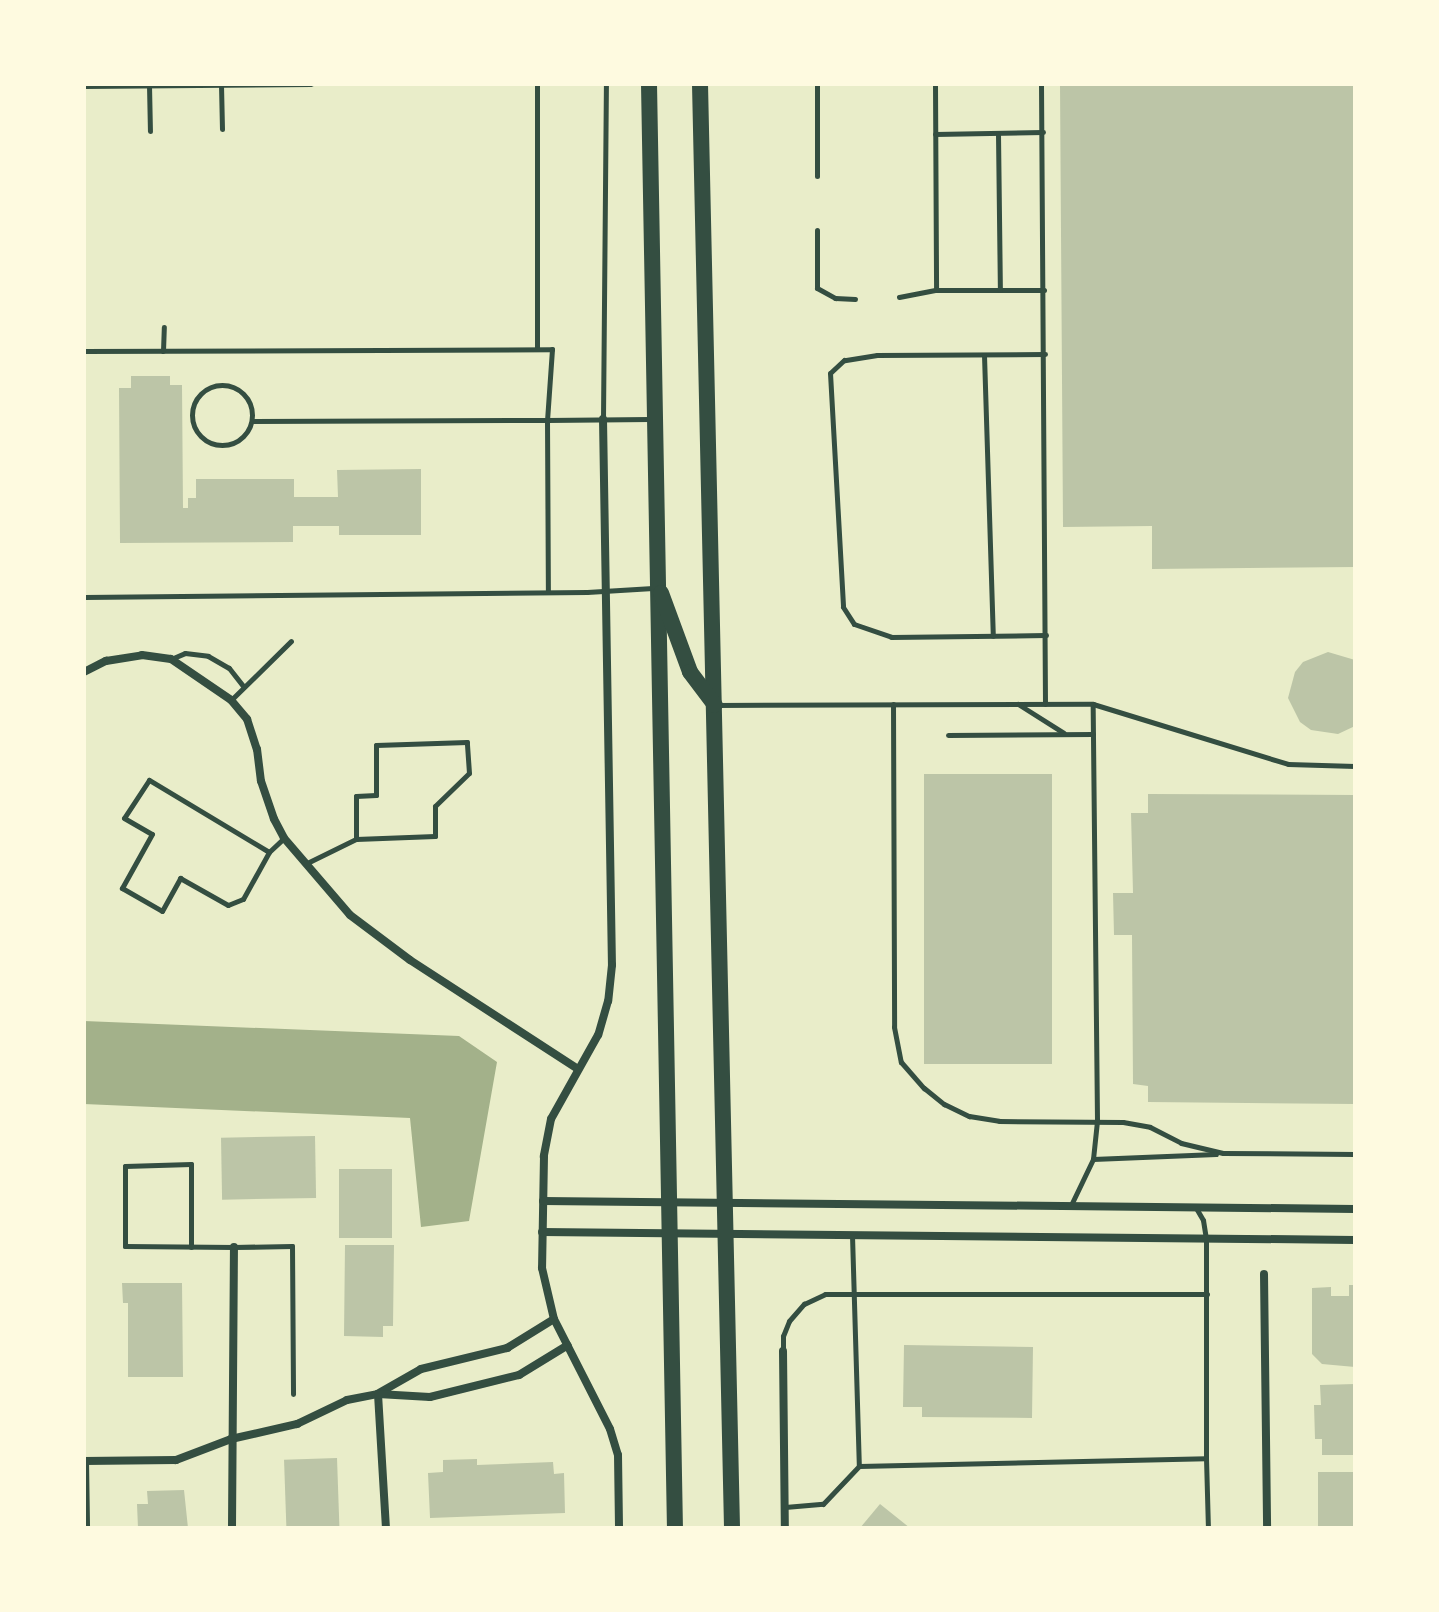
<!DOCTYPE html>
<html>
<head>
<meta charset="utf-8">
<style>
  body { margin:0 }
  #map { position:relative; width:1439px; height:1612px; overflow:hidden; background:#e9edc9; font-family:Ubuntu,sans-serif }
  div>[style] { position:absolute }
  .water>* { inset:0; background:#a3b18a }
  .building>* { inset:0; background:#bcc5a7; transform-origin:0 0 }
  .service>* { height:5px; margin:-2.5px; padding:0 2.5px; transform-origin:2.5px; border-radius:2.5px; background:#344e41 }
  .service>.ring { margin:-2.5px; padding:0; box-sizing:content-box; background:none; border:5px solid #344e41; border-radius:50% }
  .minor>* { height:8px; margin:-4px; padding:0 4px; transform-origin:4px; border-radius:4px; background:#344e41 }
  .primary>* { height:16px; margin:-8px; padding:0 8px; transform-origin:8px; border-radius:8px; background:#344e41 }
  span { translate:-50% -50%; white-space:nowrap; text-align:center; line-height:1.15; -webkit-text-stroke:6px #fefae0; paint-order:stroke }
  .frame { position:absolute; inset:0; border:86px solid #fefae0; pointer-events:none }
</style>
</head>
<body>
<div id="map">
  <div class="water">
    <div style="clip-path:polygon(84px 1021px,459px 1036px,497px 1062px,469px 1221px,421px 1227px,410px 1118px,84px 1104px)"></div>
  </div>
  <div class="building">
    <div style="clip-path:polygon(1060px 84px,1355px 84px,1355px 567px,1152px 569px,1152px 526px,1063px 527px)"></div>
    <div style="clip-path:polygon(131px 376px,170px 376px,170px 385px,182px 385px,183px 508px,188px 508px,188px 498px,196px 498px,196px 479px,294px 479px,294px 497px,338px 497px,337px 470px,421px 469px,421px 535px,339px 535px,339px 526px,293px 526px,293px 542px,120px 543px,119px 388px,131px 388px)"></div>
    <div style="clip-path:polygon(1328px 652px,1355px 660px,1355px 726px,1338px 734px,1311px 730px,1300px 722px,1288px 698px,1295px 672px,1303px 662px)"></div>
    <div style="left:1052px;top:774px;width:290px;height:128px;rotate:90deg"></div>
    <div style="clip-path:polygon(1148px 794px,1355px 795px,1355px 1104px,1148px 1102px,1148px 1086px,1133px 1084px,1132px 935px,1114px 935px,1113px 893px,1133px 893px,1131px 813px,1148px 813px)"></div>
    <div style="left:315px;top:1136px;width:62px;height:94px;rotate:89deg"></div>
    <div style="left:392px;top:1169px;width:69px;height:53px;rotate:90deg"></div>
    <div style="clip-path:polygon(345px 1245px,394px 1245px,393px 1326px,383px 1326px,383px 1337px,344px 1336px)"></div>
    <div style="clip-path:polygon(122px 1283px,182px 1283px,183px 1377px,128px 1377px,128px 1303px,123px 1303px)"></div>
    <div style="clip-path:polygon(1349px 1285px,1355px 1285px,1355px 1367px,1322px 1364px,1312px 1354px,1312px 1288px,1331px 1287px,1331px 1296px,1349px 1296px)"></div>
    <div style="clip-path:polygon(904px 1345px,1033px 1347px,1032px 1418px,922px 1417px,922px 1407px,903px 1407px)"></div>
    <div style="clip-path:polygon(1355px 1384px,1355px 1455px,1322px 1455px,1322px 1439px,1315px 1439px,1314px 1405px,1321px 1405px,1320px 1385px)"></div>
    <div style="left:337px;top:1458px;width:70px;height:53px;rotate:88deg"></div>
    <div style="clip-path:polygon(477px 1459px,477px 1465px,553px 1462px,554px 1474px,564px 1473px,565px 1513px,430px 1518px,428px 1473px,443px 1472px,443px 1460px)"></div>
    <div style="left:1355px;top:1472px;width:56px;height:37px;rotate:90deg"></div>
    <div style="clip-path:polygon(184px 1490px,188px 1528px,138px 1528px,137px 1504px,148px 1504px,147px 1491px)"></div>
    <div style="clip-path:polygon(880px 1504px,910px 1528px,860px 1528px)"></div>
  </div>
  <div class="service">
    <div style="left:817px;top:84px;width:92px;rotate:90deg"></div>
    <div style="left:935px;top:84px;width:206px;rotate:89.7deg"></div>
    <div style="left:936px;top:290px;width:108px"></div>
    <div style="left:1041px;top:84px;width:620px;rotate:89.63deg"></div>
    <div style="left:149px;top:85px;width:46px;rotate:88.8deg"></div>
    <div style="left:221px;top:85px;width:44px;rotate:88.7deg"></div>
    <div style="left:84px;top:86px;width:227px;rotate:-0.5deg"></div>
    <div style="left:935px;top:134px;width:108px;rotate:-1.1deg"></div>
    <div style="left:998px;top:134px;width:156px;rotate:89.3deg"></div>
    <div style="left:817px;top:230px;width:58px;rotate:90deg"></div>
    <div style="left:817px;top:288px;width:21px;rotate:29deg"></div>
    <div style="left:835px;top:298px;width:20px;rotate:3deg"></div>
    <div style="left:899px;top:297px;width:38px;rotate:-11deg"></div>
    <div style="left:537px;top:349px;width:265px;rotate:-90deg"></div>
    <div style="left:84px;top:351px;width:468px;rotate:-0.2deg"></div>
    <div style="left:552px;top:349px;width:71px;rotate:94deg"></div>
    <div style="left:547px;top:420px;width:103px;rotate:-0.6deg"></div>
    <div style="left:163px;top:351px;width:24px;rotate:-88deg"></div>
    <div style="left:1045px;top:354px;width:168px;rotate:179.7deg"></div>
    <div style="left:877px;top:355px;width:33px;rotate:171deg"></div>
    <div style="left:844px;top:360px;width:19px;rotate:137deg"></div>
    <div style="left:830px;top:373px;width:234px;rotate:86.8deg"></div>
    <div style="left:843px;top:607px;width:20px;rotate:57deg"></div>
    <div style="left:854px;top:624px;width:39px;rotate:19deg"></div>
    <div style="left:891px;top:637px;width:155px;rotate:-0.7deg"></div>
    <div style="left:984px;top:355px;width:281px;rotate:88.2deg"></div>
    <div class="ring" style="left:192px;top:385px;width:55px;height:55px"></div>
    <div style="left:603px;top:419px;width:335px;rotate:-89.5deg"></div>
    <div style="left:252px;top:421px;width:295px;rotate:-0.2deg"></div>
    <div style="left:547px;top:420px;width:172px;rotate:89.7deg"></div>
    <div style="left:84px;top:597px;width:503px;rotate:-0.57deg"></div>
    <div style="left:587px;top:592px;width:66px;rotate:-3.5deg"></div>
    <div style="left:171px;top:659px;width:15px;rotate:-23deg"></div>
    <div style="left:185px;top:653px;width:23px;rotate:7deg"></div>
    <div style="left:208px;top:656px;width:24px;rotate:30deg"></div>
    <div style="left:229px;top:668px;width:24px;rotate:52deg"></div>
    <div style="left:231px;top:700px;width:84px;rotate:-44.5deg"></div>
    <div style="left:893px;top:704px;width:323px;rotate:89.8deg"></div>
    <div style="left:894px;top:1027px;width:36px;rotate:79deg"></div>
    <div style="left:901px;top:1062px;width:35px;rotate:49deg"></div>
    <div style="left:924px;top:1088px;width:26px;rotate:39deg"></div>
    <div style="left:944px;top:1104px;width:28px;rotate:26deg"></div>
    <div style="left:969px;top:1116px;width:30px;rotate:9deg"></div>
    <div style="left:999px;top:1121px;width:124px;rotate:0.5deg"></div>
    <div style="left:1123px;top:1122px;width:27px;rotate:10deg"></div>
    <div style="left:1150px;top:1127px;width:35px;rotate:27deg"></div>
    <div style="left:1181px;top:1143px;width:43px;rotate:13.4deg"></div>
    <div style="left:1223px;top:1153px;width:132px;rotate:0.4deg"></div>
    <div style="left:1018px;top:704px;width:54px;rotate:32.2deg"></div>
    <div style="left:716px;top:705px;width:377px;rotate:-0.2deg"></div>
    <div style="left:1093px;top:704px;width:204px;rotate:17.1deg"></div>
    <div style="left:1288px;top:764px;width:67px;rotate:1.7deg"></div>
    <div style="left:948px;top:735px;width:145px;rotate:-0.4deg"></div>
    <div style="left:269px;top:852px;width:140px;rotate:-149deg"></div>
    <div style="left:149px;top:780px;width:45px;rotate:123.3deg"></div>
    <div style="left:124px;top:818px;width:32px;rotate:30deg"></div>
    <div style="left:152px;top:834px;width:62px;rotate:119.1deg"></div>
    <div style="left:122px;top:888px;width:46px;rotate:29.9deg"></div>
    <div style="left:162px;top:911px;width:38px;rotate:-61deg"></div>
    <div style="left:180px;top:878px;width:55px;rotate:29.4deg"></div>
    <div style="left:228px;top:905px;width:16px;rotate:-22deg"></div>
    <div style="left:243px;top:899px;width:54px;rotate:-61deg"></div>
    <div style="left:269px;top:852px;width:21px;rotate:-43deg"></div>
    <div style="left:307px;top:863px;width:55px;rotate:-26.1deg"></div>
    <div style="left:356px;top:839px;width:79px;rotate:-2.2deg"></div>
    <div style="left:435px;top:836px;width:30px;rotate:-90deg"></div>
    <div style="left:435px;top:806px;width:47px;rotate:-44.1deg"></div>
    <div style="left:469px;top:773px;width:31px;rotate:-94deg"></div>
    <div style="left:467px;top:742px;width:91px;rotate:178.1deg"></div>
    <div style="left:376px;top:745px;width:50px;rotate:90deg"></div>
    <div style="left:376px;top:795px;width:20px;rotate:177deg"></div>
    <div style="left:356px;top:796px;width:43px;rotate:90deg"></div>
    <div style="left:1093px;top:1159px;width:123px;rotate:-2.3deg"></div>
    <div style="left:1071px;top:1205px;width:51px;rotate:-64.4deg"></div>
    <div style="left:1093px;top:1159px;width:39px;rotate:-84deg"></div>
    <div style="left:1097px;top:1120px;width:416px;rotate:-90.6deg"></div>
    <div style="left:852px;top:1235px;width:231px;rotate:88.3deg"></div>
    <div style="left:859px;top:1466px;width:347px;rotate:-1.3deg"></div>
    <div style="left:1206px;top:1458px;width:219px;rotate:-90deg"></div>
    <div style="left:1206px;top:1239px;width:19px;rotate:-99deg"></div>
    <div style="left:1203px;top:1220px;width:14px;rotate:-120deg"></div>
    <div style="left:191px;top:1247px;width:83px;rotate:-90deg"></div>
    <div style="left:191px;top:1164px;width:66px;rotate:178.3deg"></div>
    <div style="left:125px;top:1166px;width:80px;rotate:90deg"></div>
    <div style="left:125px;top:1246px;width:109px;rotate:0.5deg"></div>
    <div style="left:234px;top:1247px;width:58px;rotate:-1deg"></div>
    <div style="left:292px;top:1246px;width:148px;rotate:89.6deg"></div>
    <div style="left:783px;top:1351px;width:15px;rotate:-90deg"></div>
    <div style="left:783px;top:1336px;width:16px;rotate:-68deg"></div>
    <div style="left:789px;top:1321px;width:23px;rotate:-49deg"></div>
    <div style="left:804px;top:1304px;width:23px;rotate:-25deg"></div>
    <div style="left:825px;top:1294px;width:382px"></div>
    <div style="left:1206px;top:1458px;width:70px;rotate:88.4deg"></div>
    <div style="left:785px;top:1507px;width:38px;rotate:-5deg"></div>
    <div style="left:823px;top:1504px;width:52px;rotate:-46.5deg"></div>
  </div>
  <div class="minor">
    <div style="left:603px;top:419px;width:546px;rotate:89.06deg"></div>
    <div style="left:612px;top:965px;width:36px;rotate:96deg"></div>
    <div style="left:608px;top:1001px;width:35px;rotate:106deg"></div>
    <div style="left:598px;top:1035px;width:96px;rotate:119.2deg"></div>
    <div style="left:551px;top:1119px;width:38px;rotate:101deg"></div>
    <div style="left:544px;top:1156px;width:112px;rotate:91deg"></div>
    <div style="left:542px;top:1268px;width:52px;rotate:76.8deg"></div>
    <div style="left:554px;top:1319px;width:123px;rotate:63deg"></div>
    <div style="left:610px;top:1429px;width:27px;rotate:73deg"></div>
    <div style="left:618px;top:1455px;width:73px;rotate:89.2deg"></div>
    <div style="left:84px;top:672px;width:25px;rotate:-27deg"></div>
    <div style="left:106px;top:661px;width:36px;rotate:-9deg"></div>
    <div style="left:142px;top:655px;width:29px;rotate:8deg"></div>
    <div style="left:171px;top:659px;width:73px;rotate:34.3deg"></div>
    <div style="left:231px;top:700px;width:25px;rotate:50deg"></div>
    <div style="left:247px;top:719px;width:32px;rotate:72deg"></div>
    <div style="left:257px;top:749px;width:32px;rotate:83deg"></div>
    <div style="left:261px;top:781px;width:40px;rotate:71.1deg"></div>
    <div style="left:274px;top:819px;width:21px;rotate:62deg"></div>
    <div style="left:284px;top:838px;width:101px;rotate:49.4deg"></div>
    <div style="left:350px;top:915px;width:75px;rotate:36.9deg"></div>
    <div style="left:410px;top:960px;width:200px;rotate:33deg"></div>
    <div style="left:543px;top:1201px;width:812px;rotate:0.56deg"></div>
    <div style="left:542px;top:1232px;width:813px;rotate:0.56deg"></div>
    <div style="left:1264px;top:1274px;width:254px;rotate:89.3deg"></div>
    <div style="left:783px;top:1351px;width:177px;rotate:89.4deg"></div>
    <div style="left:379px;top:1393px;width:48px;rotate:-29.7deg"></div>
    <div style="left:421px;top:1369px;width:89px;rotate:-13.7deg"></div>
    <div style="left:507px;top:1348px;width:55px;rotate:-31.7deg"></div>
    <div style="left:378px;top:1394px;width:134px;rotate:86.6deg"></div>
    <div style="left:84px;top:1461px;width:92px;rotate:-0.6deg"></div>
    <div style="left:176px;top:1460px;width:59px;rotate:-20.9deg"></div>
    <div style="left:231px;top:1439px;width:68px;rotate:-12.8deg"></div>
    <div style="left:297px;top:1424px;width:55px;rotate:-25.6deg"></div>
    <div style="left:347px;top:1400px;width:32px;rotate:-11deg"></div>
    <div style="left:378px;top:1394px;width:52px;rotate:3.3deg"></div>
    <div style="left:430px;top:1397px;width:92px;rotate:-13.9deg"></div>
    <div style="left:519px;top:1375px;width:57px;rotate:-31.5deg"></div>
    <div style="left:85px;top:1461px;width:67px;rotate:89.1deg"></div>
    <div style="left:232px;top:1528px;width:281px;rotate:-89.6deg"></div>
  </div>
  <div class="primary">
    <div style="left:649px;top:84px;width:1444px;rotate:88.97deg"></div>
    <div style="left:700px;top:84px;width:1444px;rotate:88.73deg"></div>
    <div style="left:661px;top:593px;width:84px;rotate:69.8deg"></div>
    <div style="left:690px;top:672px;width:41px;rotate:52.9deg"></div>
  </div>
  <div class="frame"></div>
</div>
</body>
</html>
